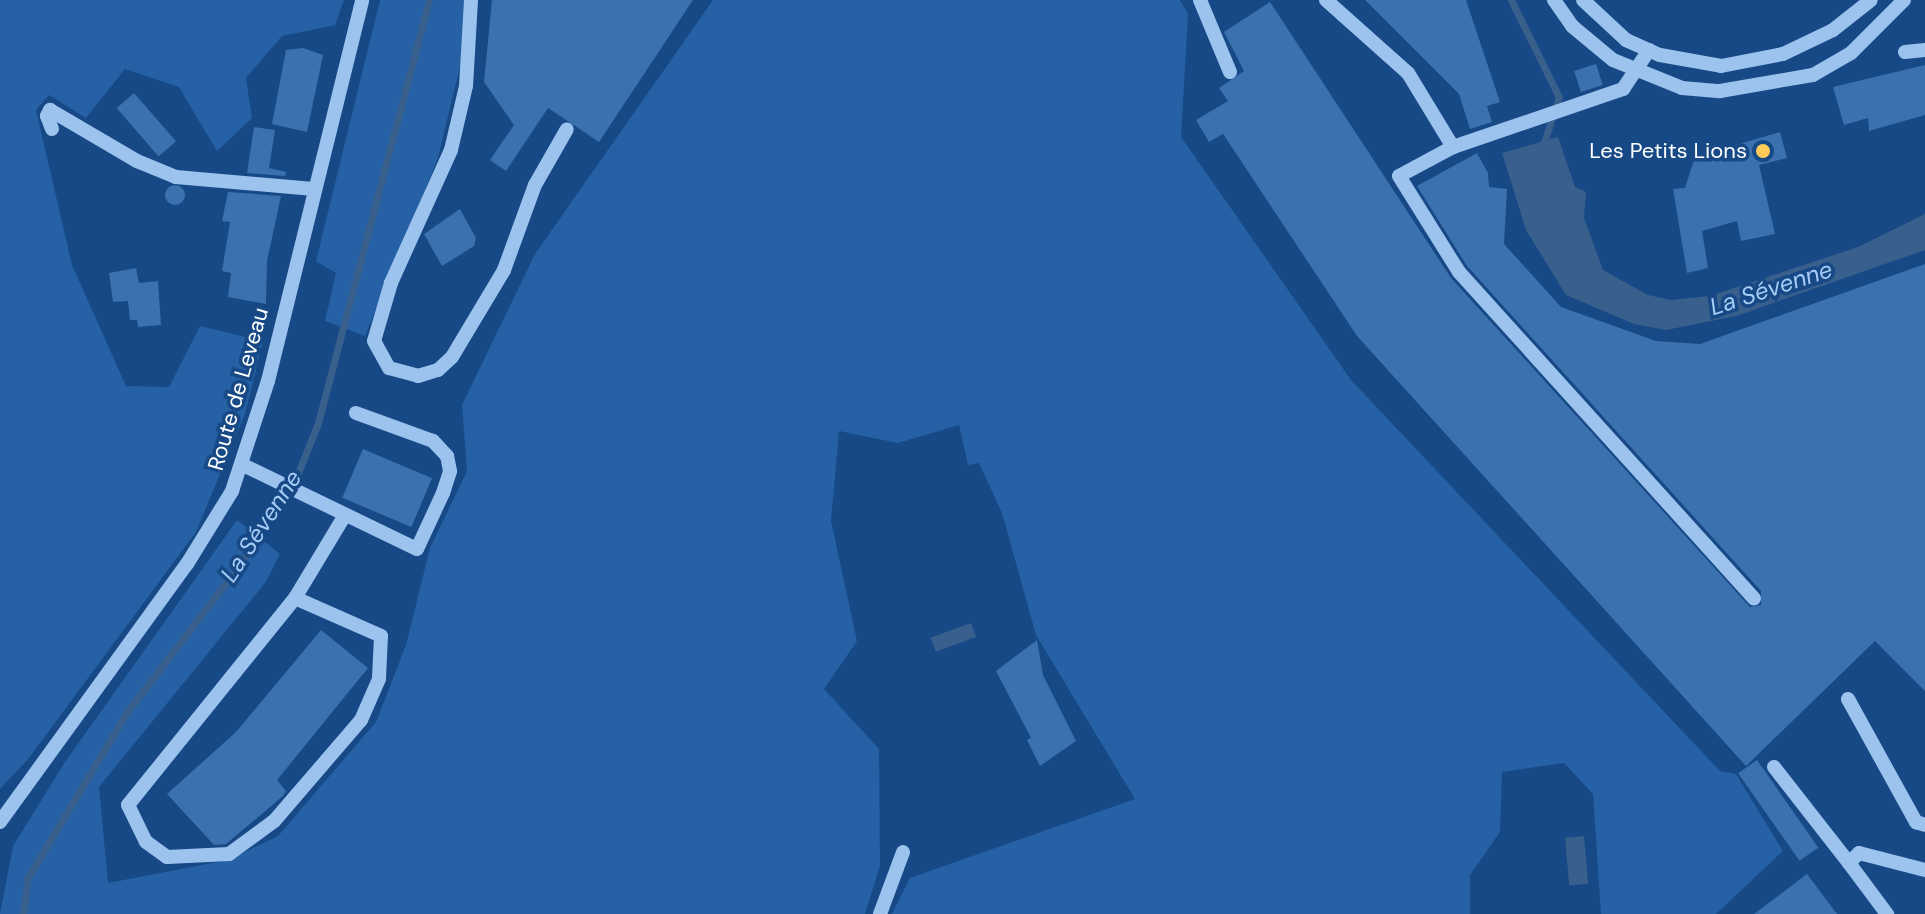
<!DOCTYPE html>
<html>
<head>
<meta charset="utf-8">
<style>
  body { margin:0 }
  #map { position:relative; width:1925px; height:914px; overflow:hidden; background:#164986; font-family:"DM Sans",sans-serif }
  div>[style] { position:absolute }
  .green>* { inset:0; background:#2561a4 }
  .water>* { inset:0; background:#395f8c; transform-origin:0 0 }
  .stream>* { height:7px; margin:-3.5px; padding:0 3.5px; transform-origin:3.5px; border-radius:3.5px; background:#395f8c }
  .building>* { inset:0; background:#3b71ae; transform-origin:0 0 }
  .round { border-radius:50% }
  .minor>* { height:14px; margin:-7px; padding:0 7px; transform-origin:7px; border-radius:7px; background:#9cc2ee }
  .dots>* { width:22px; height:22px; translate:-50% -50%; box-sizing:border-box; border:4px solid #164986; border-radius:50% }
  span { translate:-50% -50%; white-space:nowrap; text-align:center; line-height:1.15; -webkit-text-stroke:7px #164986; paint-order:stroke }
  .poi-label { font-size:22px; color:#fff }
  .right { translate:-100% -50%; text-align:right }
  .street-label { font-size:22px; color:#fff }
  .water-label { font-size:24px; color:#a7ccf5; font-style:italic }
</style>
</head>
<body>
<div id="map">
  <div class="green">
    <div style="clip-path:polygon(0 0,344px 0,335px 25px,282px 36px,246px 78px,252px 118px,217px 151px,179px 87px,125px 69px,86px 118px,49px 95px,36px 110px,72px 265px,126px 386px,169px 387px,200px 326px,263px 341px,245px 414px,196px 532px,29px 758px,0 789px)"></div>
    <div style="clip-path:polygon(380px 0,464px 0,463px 54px,438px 158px,365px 336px,325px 321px,336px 273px,316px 261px)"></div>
    <div style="clip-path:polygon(713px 0,1180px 0,1188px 14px,1181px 137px,1351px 380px,1720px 771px,1736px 774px,1783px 851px,1716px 914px,1601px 914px,1593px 794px,1564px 763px,1502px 772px,1500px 832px,1470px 875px,1470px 914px,892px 914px,910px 878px,1135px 799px,1036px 635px,1002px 513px,979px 463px,968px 465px,959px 425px,898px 443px,839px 431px,831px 521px,857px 641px,824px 689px,879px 749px,880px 866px,865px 914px,0 914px,13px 846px,65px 762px,237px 520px,280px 554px,265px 583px,99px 787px,108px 883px,228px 860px,278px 836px,376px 722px,406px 645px,430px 548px,467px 471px,462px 405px,535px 254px)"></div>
  </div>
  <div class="water">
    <div style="clip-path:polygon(1558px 137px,1575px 187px,1586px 192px,1584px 218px,1603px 270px,1648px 295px,1671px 300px,1710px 296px,1858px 247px,1925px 214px,1925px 250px,1736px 316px,1666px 330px,1634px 324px,1566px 295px,1526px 230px,1502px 153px)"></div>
    <div style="left:971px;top:623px;width:15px;height:43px;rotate:70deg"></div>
    <div style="left:1584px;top:836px;width:48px;height:19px;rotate:85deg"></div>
  </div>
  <div class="stream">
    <div style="left:1511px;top:0;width:108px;rotate:63.7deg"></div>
    <div style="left:1559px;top:97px;width:54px;rotate:108.4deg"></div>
    <div style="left:23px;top:914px;width:35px;rotate:-83deg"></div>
    <div style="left:27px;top:879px;width:195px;rotate:-59.1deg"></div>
    <div style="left:127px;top:712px;width:176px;rotate:-52.6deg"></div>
    <div style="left:234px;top:572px;width:118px;rotate:-57.1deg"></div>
    <div style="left:298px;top:473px;width:54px;rotate:-68.2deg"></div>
    <div style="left:318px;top:423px;width:437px;rotate:-75.3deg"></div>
  </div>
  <div class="building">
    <div style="clip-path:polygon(492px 0,693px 0,599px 142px,548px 108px,506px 171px,490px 160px,514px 125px,484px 82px)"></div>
    <div style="clip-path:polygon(1365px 0,1466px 0,1500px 102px,1487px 106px,1492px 122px,1470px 129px,1459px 94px)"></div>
    <div style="clip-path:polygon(1270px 2px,1451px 278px,1750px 607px,1761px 605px,1761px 591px,1467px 266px,1417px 186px,1477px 153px,1488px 173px,1489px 187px,1507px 189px,1504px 244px,1561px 307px,1656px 341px,1700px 344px,1925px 264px,1925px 691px,1875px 641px,1746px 766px,1357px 336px,1223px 134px,1209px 142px,1196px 120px,1228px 101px,1219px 88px,1244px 71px,1224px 32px)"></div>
    <div style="clip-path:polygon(303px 48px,323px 55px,307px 132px,272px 124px,286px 50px)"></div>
    <div style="left:1596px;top:64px;width:22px;height:23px;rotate:72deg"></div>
    <div style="clip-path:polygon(1925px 65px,1925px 115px,1869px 131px,1868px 118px,1844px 125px,1833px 87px)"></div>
    <div style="left:134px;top:93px;width:64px;height:23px;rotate:49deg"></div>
    <div style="clip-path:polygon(254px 127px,275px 130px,269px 168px,286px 172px,285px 176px,247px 173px)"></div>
    <div style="clip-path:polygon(1780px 132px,1787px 158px,1759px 165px,1775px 234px,1741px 241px,1737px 221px,1702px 231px,1708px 268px,1687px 273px,1673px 189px,1685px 188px,1695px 157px)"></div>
    <div class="round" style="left:165px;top:185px;width:20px;height:20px"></div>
    <div style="clip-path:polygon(228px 192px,281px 196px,267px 261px,266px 304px,228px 297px,231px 273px,222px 271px,230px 222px,222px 221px)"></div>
    <div style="clip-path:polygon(460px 209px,476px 238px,474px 246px,442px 266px,424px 234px)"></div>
    <div style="clip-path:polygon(136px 268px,139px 283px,158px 281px,161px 325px,138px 327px,137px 320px,130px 320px,128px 301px,113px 302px,109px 273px)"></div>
    <div style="left:363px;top:449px;width:75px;height:53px;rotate:23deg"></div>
    <div style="clip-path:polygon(321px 630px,368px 668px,277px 780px,286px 791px,283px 796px,226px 844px,214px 845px,167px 794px,236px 732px)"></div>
    <div style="clip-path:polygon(1037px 640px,1043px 675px,1076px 741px,1040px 766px,1027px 740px,1031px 738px,996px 671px)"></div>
    <div style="left:1757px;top:760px;width:107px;height:23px;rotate:55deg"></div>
    <div style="clip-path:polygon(1807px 874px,1837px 914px,1754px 914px)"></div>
  </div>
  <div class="minor">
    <div style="left:471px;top:0;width:86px;rotate:93.3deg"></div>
    <div style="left:466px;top:86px;width:66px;rotate:103.2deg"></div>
    <div style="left:451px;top:150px;width:146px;rotate:114.3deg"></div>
    <div style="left:391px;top:283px;width:60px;rotate:106.3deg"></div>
    <div style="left:374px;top:341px;width:31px;rotate:61deg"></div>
    <div style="left:389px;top:368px;width:30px;rotate:15deg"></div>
    <div style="left:418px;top:376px;width:21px;rotate:-17deg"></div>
    <div style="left:438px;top:370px;width:19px;rotate:-43deg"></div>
    <div style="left:452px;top:357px;width:101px;rotate:-59.1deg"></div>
    <div style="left:504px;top:270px;width:90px;rotate:-70deg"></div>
    <div style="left:535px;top:185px;width:64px;rotate:-60.3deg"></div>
    <div style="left:1200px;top:0;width:78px;rotate:67.4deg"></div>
    <div style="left:1326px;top:0;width:110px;rotate:41.7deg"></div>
    <div style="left:1408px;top:73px;width:87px;rotate:58.7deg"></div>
    <div style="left:1453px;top:147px;width:180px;rotate:-18.8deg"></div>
    <div style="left:1623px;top:89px;width:47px;rotate:-56.3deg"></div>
    <div style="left:1554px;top:0;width:32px;rotate:55deg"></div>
    <div style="left:1572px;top:26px;width:53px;rotate:39.7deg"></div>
    <div style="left:1613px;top:60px;width:74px;rotate:22.1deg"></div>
    <div style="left:1682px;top:88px;width:38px;rotate:5deg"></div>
    <div style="left:1720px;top:91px;width:94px;rotate:-9.8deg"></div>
    <div style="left:1813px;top:75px;width:44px;rotate:-30.1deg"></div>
    <div style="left:1851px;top:53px;width:75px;rotate:-45deg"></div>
    <div style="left:1583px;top:0;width:59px;rotate:42.9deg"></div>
    <div style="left:1626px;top:40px;width:37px;rotate:24deg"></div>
    <div style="left:1660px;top:55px;width:62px;rotate:10.2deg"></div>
    <div style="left:1721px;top:66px;width:63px;rotate:-11deg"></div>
    <div style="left:1783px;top:54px;width:55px;rotate:-25.6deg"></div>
    <div style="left:1833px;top:30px;width:48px;rotate:-38.3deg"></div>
    <div style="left:1905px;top:52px;width:20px;rotate:-6deg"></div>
    <div style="left:52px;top:129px;width:14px;rotate:-111deg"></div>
    <div style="left:47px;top:116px;width:7px;rotate:-63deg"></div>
    <div style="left:50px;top:110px;width:101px;rotate:30.4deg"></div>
    <div style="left:137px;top:161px;width:42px;rotate:22.3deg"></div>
    <div style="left:176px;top:177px;width:138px;rotate:5deg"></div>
    <div style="left:1453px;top:147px;width:61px;rotate:151.8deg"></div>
    <div style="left:1399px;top:176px;width:113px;rotate:58deg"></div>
    <div style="left:1459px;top:272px;width:440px;rotate:47.9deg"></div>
    <div style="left:243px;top:465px;width:193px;rotate:25.8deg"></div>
    <div style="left:417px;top:549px;width:62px;rotate:-65.1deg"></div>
    <div style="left:443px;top:493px;width:23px;rotate:-72deg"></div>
    <div style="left:450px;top:471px;width:15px;rotate:-101deg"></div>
    <div style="left:447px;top:456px;width:21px;rotate:-133deg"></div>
    <div style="left:433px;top:441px;width:82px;rotate:-160deg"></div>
    <div style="left:295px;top:598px;width:94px;rotate:23.8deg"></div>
    <div style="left:381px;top:636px;width:43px;rotate:92.7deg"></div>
    <div style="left:379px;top:679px;width:45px;rotate:113.7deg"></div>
    <div style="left:361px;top:720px;width:133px;rotate:130.7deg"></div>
    <div style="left:274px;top:821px;width:56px;rotate:143.7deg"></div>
    <div style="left:229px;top:854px;width:62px;rotate:177.2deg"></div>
    <div style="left:167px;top:857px;width:26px;rotate:-144deg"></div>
    <div style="left:146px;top:842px;width:41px;rotate:-115.9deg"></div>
    <div style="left:128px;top:805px;width:266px;rotate:-51.1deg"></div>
    <div style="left:295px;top:598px;width:97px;rotate:-58.9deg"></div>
    <div style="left:1848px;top:699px;width:141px;rotate:61.1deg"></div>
    <div style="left:1916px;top:822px;width:9px;rotate:18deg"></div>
    <div style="left:1774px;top:767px;width:122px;rotate:52deg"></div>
    <div style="left:1849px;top:863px;width:14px;rotate:-45deg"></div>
    <div style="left:1859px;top:853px;width:68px;rotate:14.4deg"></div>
    <div style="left:0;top:822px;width:319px;rotate:-54.1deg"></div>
    <div style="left:187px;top:564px;width:86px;rotate:-58.3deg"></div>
    <div style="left:232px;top:491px;width:116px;rotate:-71.9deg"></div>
    <div style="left:268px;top:381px;width:392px;rotate:-76.1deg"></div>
    <div style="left:1849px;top:863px;width:64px;rotate:53.3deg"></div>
    <div style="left:880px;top:914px;width:66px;rotate:-69.6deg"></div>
  </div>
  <div class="dots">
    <div style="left:1763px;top:151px;background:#ffcb58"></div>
  </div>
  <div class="poi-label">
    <span class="right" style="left:1747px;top:151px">Les Petits Lions</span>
  </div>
  <div class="street-label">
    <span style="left:238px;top:389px;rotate:-74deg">Route de Leveau</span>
  </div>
  <div class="water-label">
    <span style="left:1771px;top:288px;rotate:-18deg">La Sévenne</span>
    <span style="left:261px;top:526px;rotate:-57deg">La Sévenne</span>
  </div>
</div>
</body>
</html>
